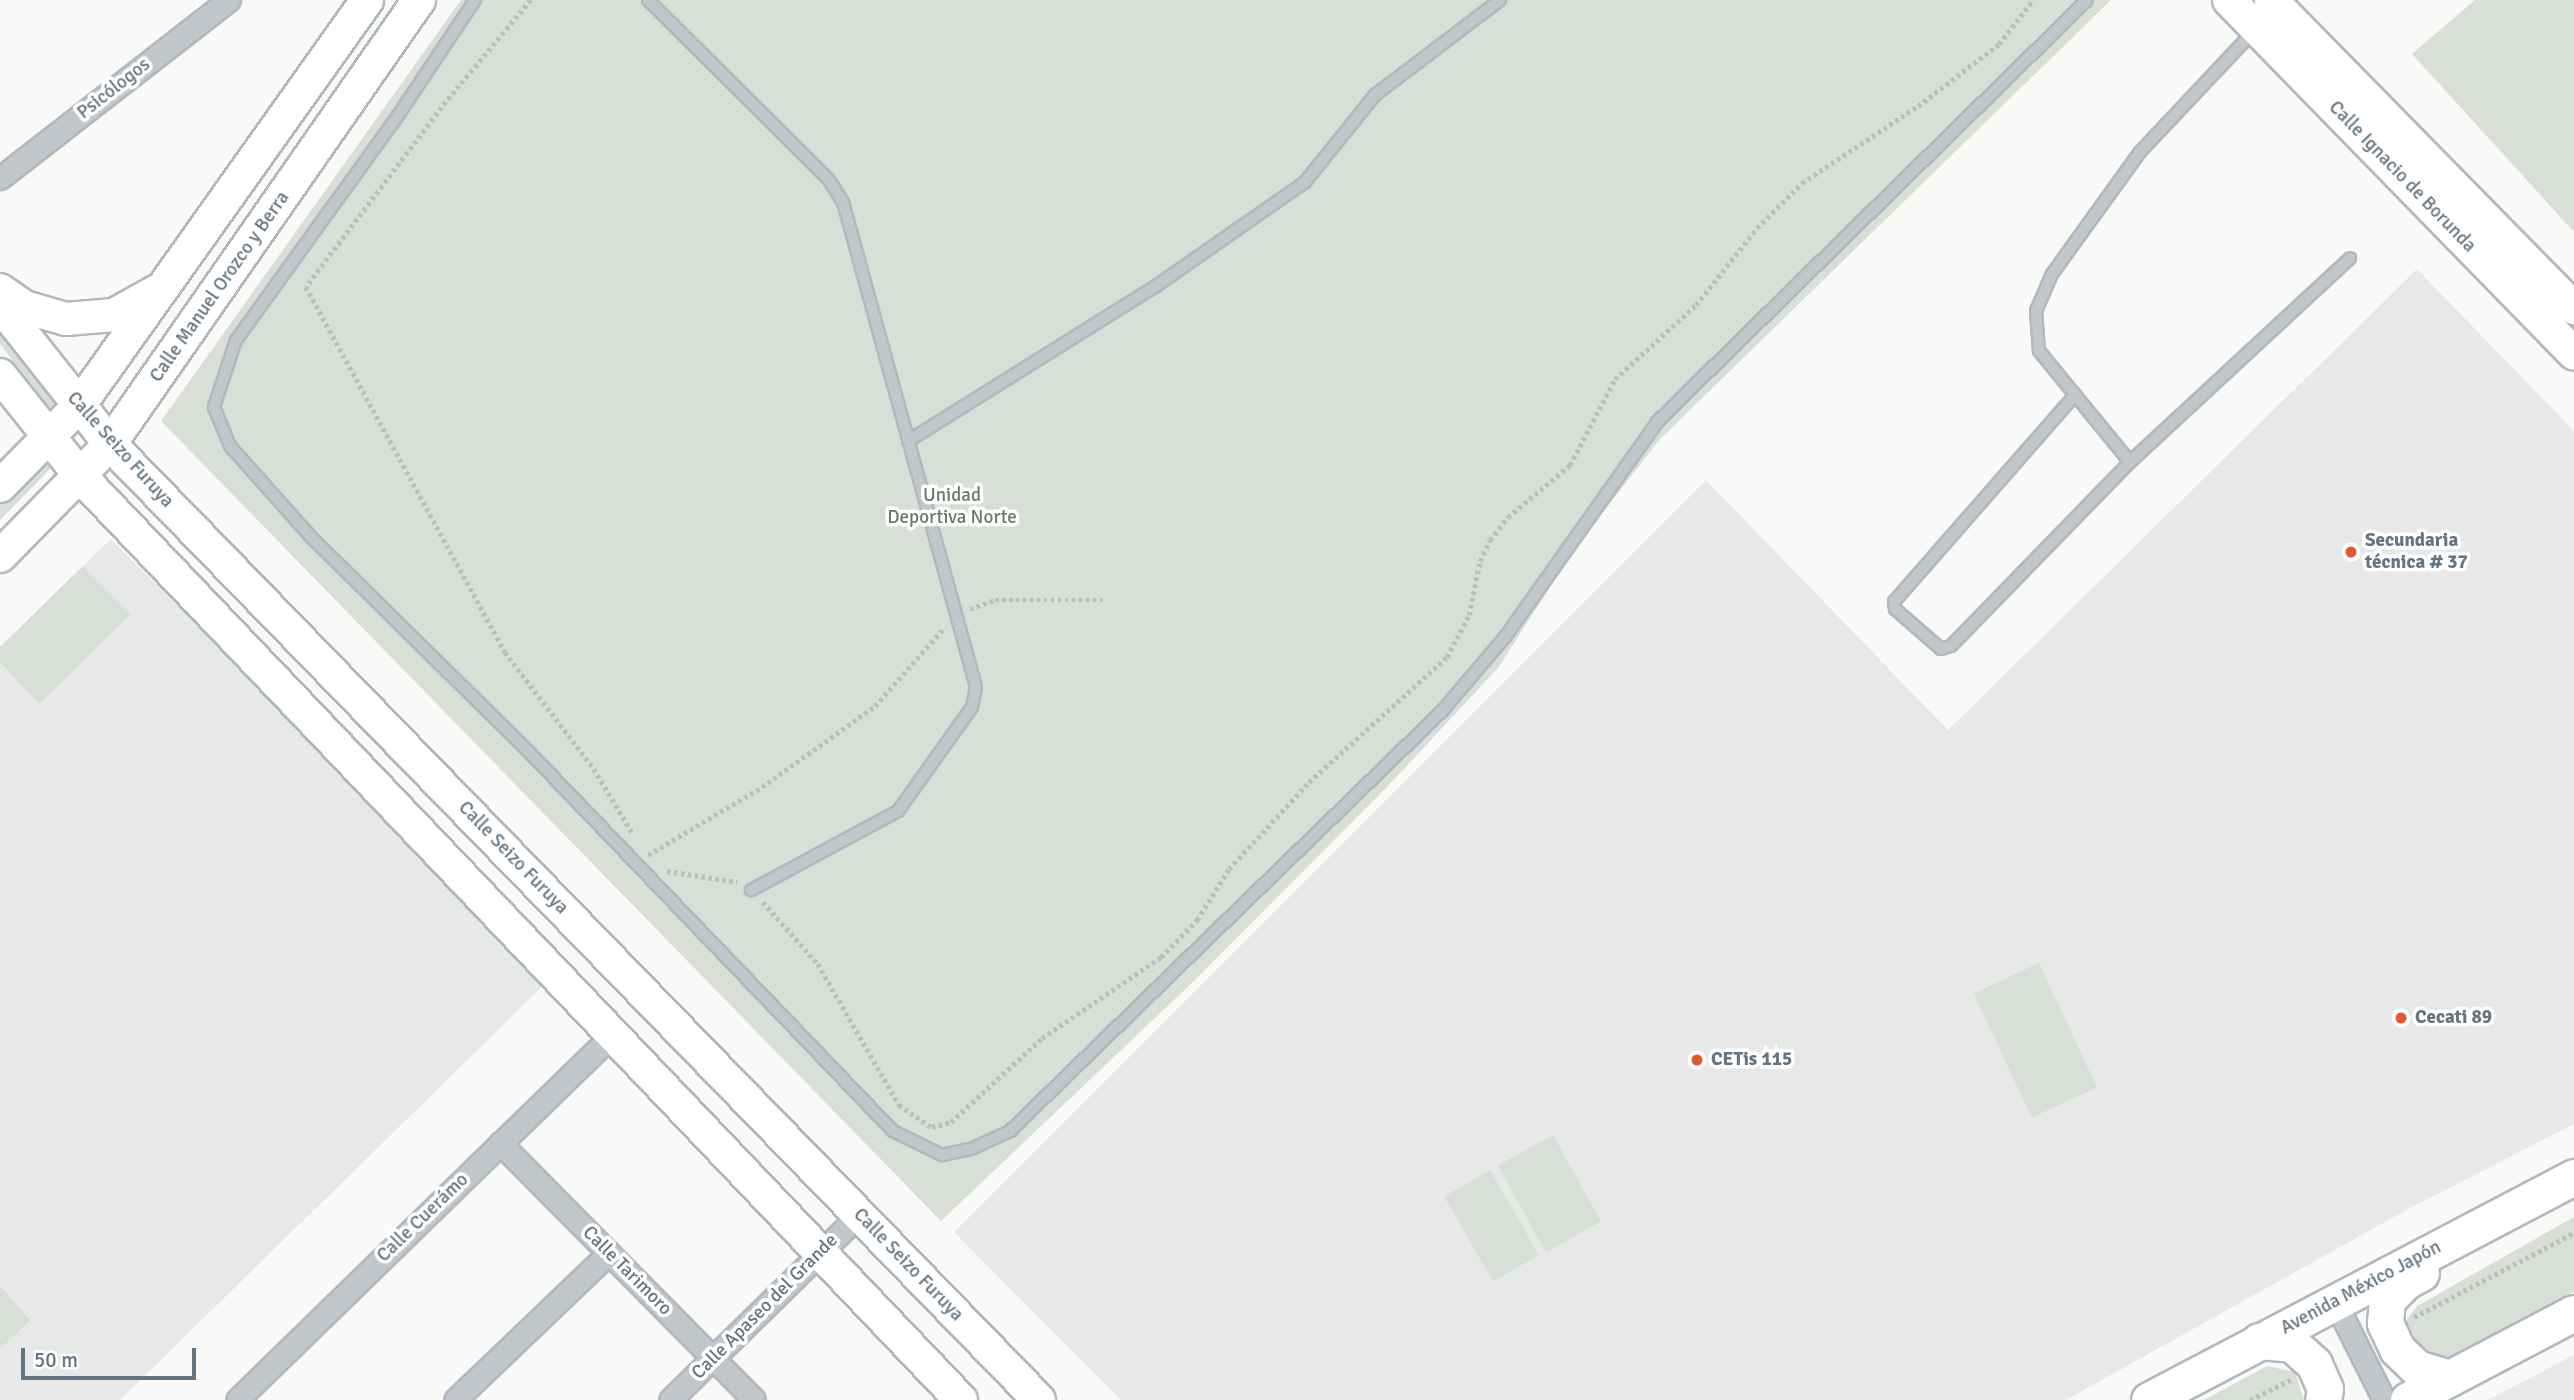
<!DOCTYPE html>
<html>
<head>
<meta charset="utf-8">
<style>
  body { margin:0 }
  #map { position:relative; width:2574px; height:1400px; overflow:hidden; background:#f9f9f7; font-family:Signika,sans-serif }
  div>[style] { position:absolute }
  .built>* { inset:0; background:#e7e8e8 }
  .green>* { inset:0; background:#d9ded6; transform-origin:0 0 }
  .path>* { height:4.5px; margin-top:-2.25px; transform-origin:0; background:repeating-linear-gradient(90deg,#babec1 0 3.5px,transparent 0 7px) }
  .roads { filter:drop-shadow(2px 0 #b2b9be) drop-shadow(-2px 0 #b2b9be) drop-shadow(0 2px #b2b9be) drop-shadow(0 -2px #b2b9be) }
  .lane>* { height:10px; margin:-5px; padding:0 5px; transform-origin:5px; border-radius:5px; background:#c2c7cb }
  .street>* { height:21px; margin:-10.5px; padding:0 10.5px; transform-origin:10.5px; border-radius:10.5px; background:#c2c7cb }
  .secondary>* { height:32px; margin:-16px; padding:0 16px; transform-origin:16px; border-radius:16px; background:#fff }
  .primary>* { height:35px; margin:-17.5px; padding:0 17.5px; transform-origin:17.5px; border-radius:17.5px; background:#fff }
  .dots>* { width:19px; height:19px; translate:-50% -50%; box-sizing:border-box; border:4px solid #fff; border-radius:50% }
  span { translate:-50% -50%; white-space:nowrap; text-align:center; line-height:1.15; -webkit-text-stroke:7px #fff; paint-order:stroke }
  .street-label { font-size:19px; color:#647582 }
  .park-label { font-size:19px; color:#677a63 }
  .poi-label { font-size:19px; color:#647582; font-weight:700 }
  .left { translate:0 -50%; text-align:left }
  .scale { position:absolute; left:21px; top:1348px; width:175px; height:32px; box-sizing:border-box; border:4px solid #647582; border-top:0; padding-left:9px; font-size:21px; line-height:24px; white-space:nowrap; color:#647582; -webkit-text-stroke:5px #fff; paint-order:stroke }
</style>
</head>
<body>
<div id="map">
  <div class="built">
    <div style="clip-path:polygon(2417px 269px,2574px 431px,2574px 1124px,2410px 1208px,2066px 1400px,1121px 1400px,954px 1232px,1706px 480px,1948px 730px)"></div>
    <div style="clip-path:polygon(111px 539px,550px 979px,120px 1400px,0 1400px,0 647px)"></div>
    <div style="clip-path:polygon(2574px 1355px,2574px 1400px,2488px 1400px)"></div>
  </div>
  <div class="green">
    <div style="clip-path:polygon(461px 0,2111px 0,1660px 439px,1573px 551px,1498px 668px,1386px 788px,1195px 980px,941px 1221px,161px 421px)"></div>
    <div style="clip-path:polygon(2475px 0,2574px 0,2574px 232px,2412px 54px)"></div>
    <div style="clip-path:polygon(0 324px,58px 399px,57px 407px,49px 407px,0 344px)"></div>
    <div style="clip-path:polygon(44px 459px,57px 462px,0 520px,0 502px)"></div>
    <div style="clip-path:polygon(83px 566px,131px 614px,39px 704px,0 662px,0 647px)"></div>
    <div style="left:2039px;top:963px;width:137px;height:72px;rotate:65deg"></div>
    <div style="left:1553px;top:1135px;width:99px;height:63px;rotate:61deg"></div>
    <div style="left:1490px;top:1170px;width:98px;height:53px;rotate:60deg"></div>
    <div style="clip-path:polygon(2574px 1217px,2574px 1292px,2448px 1358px,2420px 1348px,2406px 1321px,2417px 1306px)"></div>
    <div style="clip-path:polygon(0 1286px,30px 1320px,0 1349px)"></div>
    <div style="clip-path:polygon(2267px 1366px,2295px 1372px,2304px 1400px,2204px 1400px)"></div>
  </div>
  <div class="path">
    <div style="left:531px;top:0;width:133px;rotate:129.8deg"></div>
    <div style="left:446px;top:102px;width:232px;rotate:127.1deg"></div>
    <div style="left:306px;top:287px;width:416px;rotate:61.4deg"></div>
    <div style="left:505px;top:652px;width:147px;rotate:52.7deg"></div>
    <div style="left:594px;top:769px;width:76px;rotate:59deg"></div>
    <div style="left:970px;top:609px;width:27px;rotate:-20deg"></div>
    <div style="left:995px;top:600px;width:112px"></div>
    <div style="left:648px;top:855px;width:133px;rotate:-30.8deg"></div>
    <div style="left:762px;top:787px;width:139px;rotate:-35.6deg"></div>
    <div style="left:875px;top:706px;width:104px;rotate:-48.5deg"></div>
    <div style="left:667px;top:871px;width:71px;rotate:8.9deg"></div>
    <div style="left:763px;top:902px;width:83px;rotate:48.4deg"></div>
    <div style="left:818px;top:964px;width:163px;rotate:60.1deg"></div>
    <div style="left:899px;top:1105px;width:40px;rotate:34deg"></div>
    <div style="left:932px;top:1127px;width:20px;rotate:-15deg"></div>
    <div style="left:951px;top:1122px;width:124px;rotate:-42.7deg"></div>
    <div style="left:1042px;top:1038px;width:144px;rotate:-34.2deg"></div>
    <div style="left:1161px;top:957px;width:52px;rotate:-45.8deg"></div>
    <div style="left:1197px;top:920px;width:60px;rotate:-57.9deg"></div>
    <div style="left:1229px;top:869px;width:118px;rotate:-47.4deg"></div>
    <div style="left:1309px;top:782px;width:186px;rotate:-42.2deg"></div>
    <div style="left:1447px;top:657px;width:47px;rotate:-62.4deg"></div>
    <div style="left:1469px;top:615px;width:55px;rotate:-78.5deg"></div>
    <div style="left:1480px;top:561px;width:23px;rotate:-65deg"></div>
    <div style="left:1490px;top:540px;width:29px;rotate:-52deg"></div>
    <div style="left:1508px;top:517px;width:81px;rotate:-40deg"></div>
    <div style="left:1570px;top:465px;width:97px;rotate:-62.4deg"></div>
    <div style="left:1615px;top:379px;width:110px;rotate:-42.4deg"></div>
    <div style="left:1696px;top:305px;width:98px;rotate:-51.6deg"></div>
    <div style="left:1757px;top:228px;width:64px;rotate:-45deg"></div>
    <div style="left:1802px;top:183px;width:139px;rotate:-33.6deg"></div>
    <div style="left:1918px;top:106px;width:102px;rotate:-37.4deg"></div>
    <div style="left:1999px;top:44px;width:56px;rotate:-52.3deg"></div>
    <div style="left:2414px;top:1317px;width:181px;rotate:-27.7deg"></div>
    <div style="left:2250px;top:1400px;width:45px;rotate:-26.6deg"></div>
  </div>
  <div class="roads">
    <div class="lane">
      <div style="left:475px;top:0;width:141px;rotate:123.7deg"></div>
      <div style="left:397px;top:117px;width:275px;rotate:125.8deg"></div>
      <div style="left:236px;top:340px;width:71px;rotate:108.2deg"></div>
      <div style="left:214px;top:407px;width:42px;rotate:67.7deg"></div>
      <div style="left:230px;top:446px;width:123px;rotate:48.3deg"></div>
      <div style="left:312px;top:538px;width:306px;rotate:44.6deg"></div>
      <div style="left:530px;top:753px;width:524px;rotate:46.16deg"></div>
      <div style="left:893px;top:1131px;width:55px;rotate:26.1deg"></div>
      <div style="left:942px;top:1155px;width:30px;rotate:-12deg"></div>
      <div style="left:971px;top:1149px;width:43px;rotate:-24.8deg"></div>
      <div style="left:1010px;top:1131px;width:604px;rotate:-44.19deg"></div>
      <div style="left:1443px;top:710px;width:96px;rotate:-49.7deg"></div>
      <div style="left:1505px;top:637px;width:263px;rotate:-54.7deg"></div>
      <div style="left:1657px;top:422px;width:602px;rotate:-44.46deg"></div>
      <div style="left:648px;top:0;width:255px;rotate:44.8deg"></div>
      <div style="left:829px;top:180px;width:26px;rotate:58deg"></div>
      <div style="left:843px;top:202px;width:503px;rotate:74.66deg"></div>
      <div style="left:976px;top:687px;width:20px;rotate:101deg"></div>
      <div style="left:972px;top:707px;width:128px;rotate:125.4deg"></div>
      <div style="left:898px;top:811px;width:167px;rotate:151.7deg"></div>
      <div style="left:2075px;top:395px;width:275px;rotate:131.2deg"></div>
      <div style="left:1894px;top:602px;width:7px;rotate:82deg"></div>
      <div style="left:1895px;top:609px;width:61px;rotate:41deg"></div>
      <div style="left:1941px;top:649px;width:10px;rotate:-17deg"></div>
      <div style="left:1951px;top:646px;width:257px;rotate:-45.8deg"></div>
      <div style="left:2130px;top:462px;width:300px;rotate:-42.8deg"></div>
      <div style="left:908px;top:441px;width:292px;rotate:-32deg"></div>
      <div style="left:1156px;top:286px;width:182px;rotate:-34.9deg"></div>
      <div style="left:1305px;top:182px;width:112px;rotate:-51.2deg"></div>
      <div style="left:1375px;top:95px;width:157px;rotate:-37.2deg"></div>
      <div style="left:2130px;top:462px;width:144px;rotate:-129.3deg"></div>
      <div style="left:2039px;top:351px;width:40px;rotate:-94.3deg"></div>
      <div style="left:2036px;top:311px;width:40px;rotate:-66.6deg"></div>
      <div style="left:2052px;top:274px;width:150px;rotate:-54.2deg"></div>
      <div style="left:2140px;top:152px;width:166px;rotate:-46.7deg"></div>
    </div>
    <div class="street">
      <div style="left:0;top:178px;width:290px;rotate:-37.9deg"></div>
      <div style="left:500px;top:1143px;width:361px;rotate:45.3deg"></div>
      <div style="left:2335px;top:1302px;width:110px;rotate:63.4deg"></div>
      <div style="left:237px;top:1400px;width:522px;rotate:-44.22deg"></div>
      <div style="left:455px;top:1400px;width:213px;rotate:-43.7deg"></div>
      <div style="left:670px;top:1400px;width:264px;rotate:-44.4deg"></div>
    </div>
    <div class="secondary">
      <div style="left:2229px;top:0;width:494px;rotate:45.7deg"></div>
      <div style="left:2271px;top:0;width:432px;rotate:45.5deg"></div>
      <div style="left:0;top:290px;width:29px;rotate:35deg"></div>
      <div style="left:24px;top:307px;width:44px;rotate:15.9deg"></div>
      <div style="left:66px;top:319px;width:48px;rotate:-4.8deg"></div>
      <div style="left:114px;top:315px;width:49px;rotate:-29.2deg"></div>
      <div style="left:0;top:305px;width:177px;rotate:51.6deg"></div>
      <div style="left:110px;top:444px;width:1333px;rotate:45.82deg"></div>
      <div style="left:0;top:375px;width:132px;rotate:51.5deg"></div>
      <div style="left:82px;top:478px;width:1274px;rotate:46.37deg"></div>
      <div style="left:0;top:486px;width:111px;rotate:-45.4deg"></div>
      <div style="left:78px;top:407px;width:499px;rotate:-54.6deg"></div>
      <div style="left:0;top:556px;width:157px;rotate:-45.5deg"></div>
      <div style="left:110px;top:444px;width:541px;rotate:-55.16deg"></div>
    </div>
    <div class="primary">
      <div style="left:2421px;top:1273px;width:17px;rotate:152deg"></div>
      <div style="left:2406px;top:1281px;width:27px;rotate:135deg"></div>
      <div style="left:2387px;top:1300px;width:23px;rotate:95deg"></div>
      <div style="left:2385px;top:1323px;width:29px;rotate:65deg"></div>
      <div style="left:2397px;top:1349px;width:28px;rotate:44deg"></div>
      <div style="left:2417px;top:1368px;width:34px;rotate:17deg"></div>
      <div style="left:2259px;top:1341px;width:33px;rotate:5deg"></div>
      <div style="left:2292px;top:1344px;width:30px;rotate:42deg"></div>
      <div style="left:2314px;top:1364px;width:27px;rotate:66deg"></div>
      <div style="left:2325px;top:1389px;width:11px;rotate:100deg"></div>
      <div style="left:2149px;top:1400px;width:480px;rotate:-27.7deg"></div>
      <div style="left:2408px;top:1400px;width:187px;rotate:-27.7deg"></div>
    </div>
  </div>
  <div class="dots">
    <div style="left:2351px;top:552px;background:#e5582b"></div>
    <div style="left:2401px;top:1018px;background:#e5582b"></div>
    <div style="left:1697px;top:1060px;background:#e5582b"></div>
  </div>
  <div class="street-label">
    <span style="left:114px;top:89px;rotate:-38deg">Psicólogos</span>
    <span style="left:2402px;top:177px;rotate:46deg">Calle Ignacio de Borunda</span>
    <span style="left:220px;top:287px;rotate:-55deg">Calle Manuel Orozco y Berra</span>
    <span style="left:120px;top:450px;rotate:48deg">Calle Seizo Furuya</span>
    <span style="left:513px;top:858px;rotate:46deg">Calle Seizo Furuya</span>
    <span style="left:423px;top:1218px;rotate:-44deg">Calle Cuerámo</span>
    <span style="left:908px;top:1265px;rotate:46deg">Calle Seizo Furuya</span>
    <span style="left:627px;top:1271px;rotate:45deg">Calle Tarimoro</span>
    <span style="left:2361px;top:1288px;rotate:-28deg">Avenida México Japón</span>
    <span style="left:765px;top:1307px;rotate:-45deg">Calle Apaseo del Grande</span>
  </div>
  <div class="park-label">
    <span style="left:952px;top:507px">Unidad<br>Deportiva Norte</span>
  </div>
  <div class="poi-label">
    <span class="left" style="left:2365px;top:552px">Secundaria<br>técnica # 37</span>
    <span class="left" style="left:2415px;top:1018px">Cecati 89</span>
    <span class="left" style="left:1711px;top:1060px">CETis 115</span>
  </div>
  <div class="scale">50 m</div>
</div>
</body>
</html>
